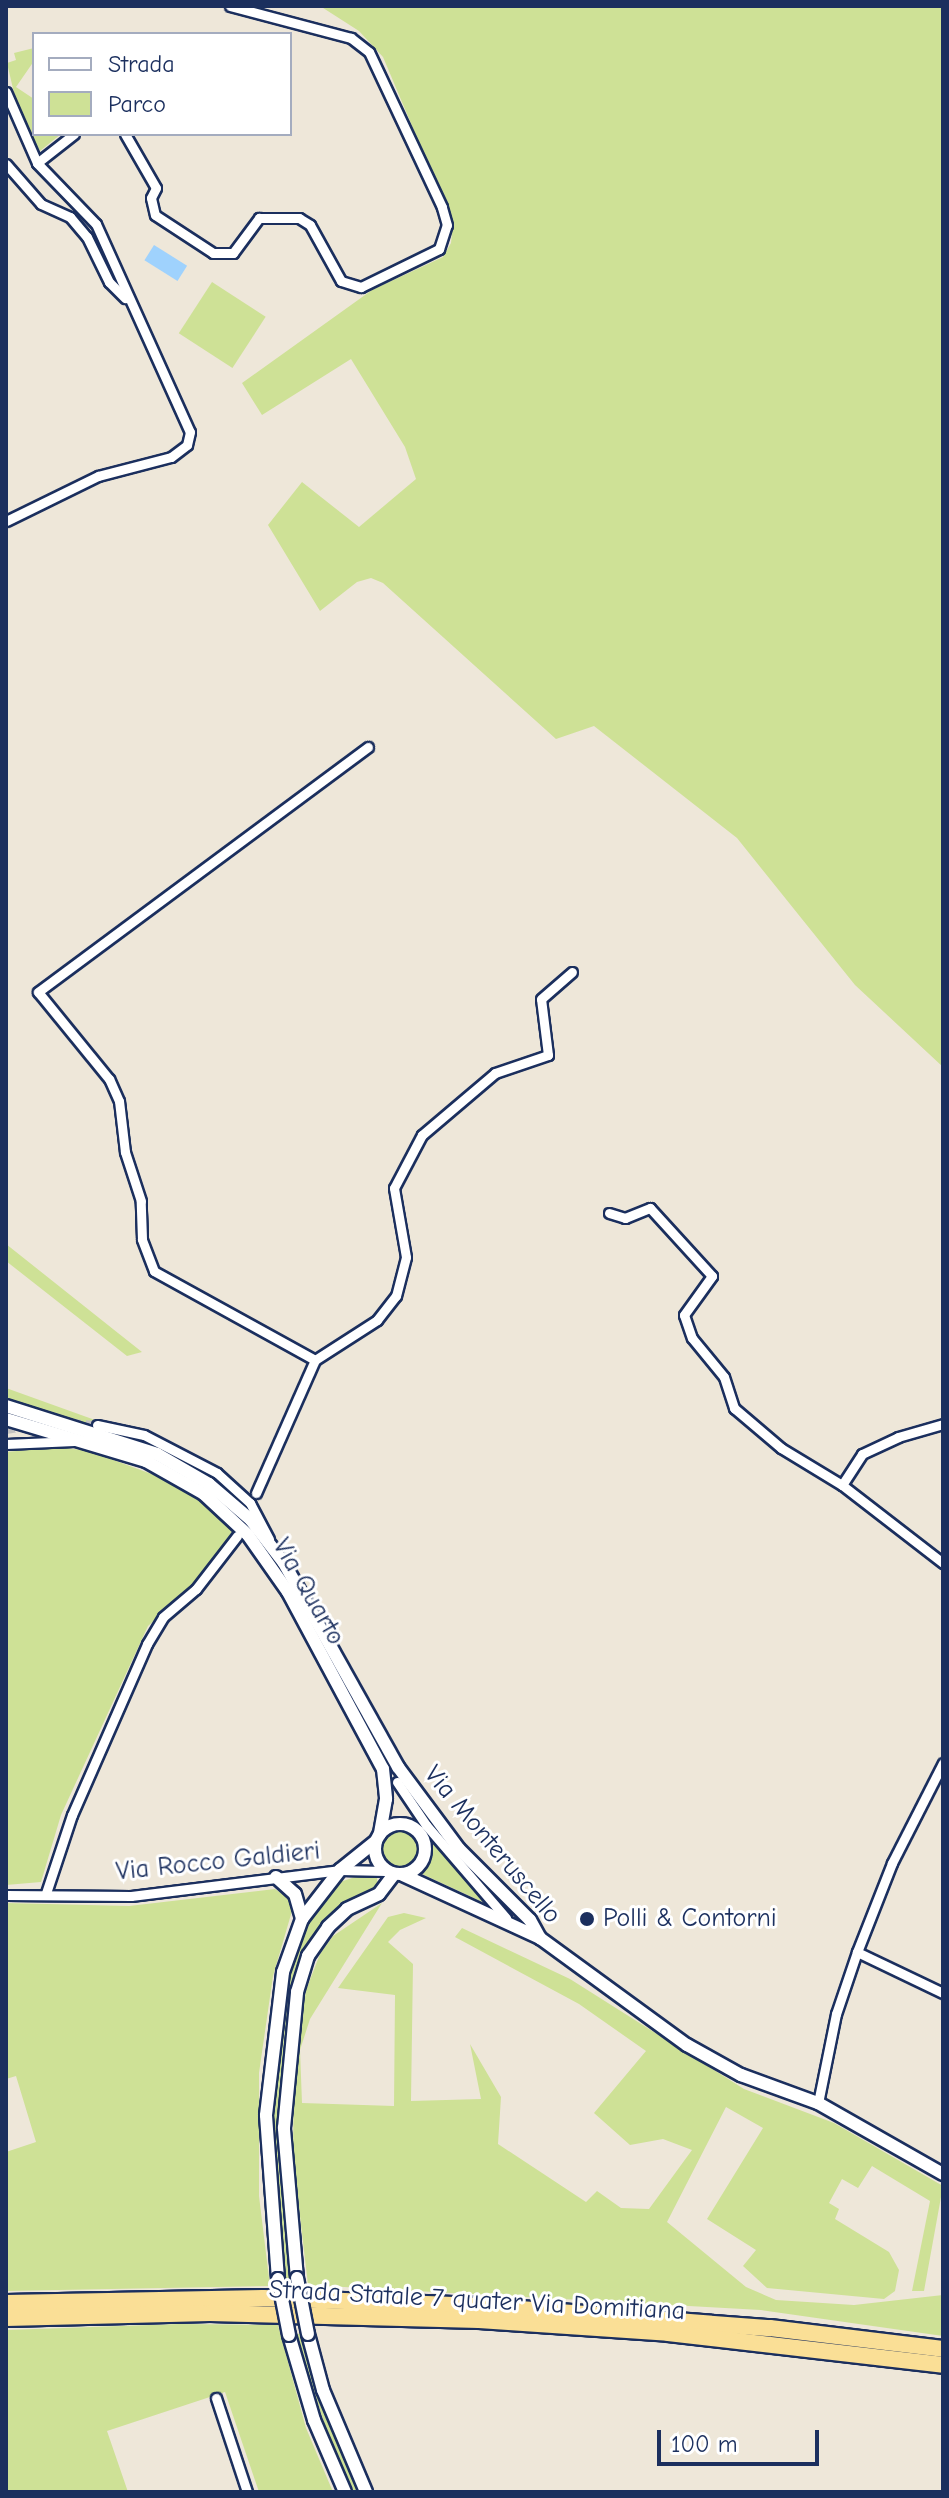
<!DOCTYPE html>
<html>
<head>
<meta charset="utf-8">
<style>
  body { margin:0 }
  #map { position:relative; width:949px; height:2498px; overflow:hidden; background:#eee7d9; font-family:"Comic Neue",sans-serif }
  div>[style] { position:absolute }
  .green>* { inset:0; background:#cee196; transform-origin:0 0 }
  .round { border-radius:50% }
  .water>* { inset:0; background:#9fd2fd; transform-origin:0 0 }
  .street-tunnel>* { height:9px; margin-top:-4.5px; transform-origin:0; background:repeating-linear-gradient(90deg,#c4c2c0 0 9px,transparent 0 13.5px) }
  .roads { filter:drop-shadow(2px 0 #1b2f5e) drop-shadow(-2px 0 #1b2f5e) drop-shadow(0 2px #1b2f5e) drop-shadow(0 -2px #1b2f5e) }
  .street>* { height:9px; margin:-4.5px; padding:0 4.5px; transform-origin:4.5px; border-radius:4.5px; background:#fff }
  .secondary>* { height:12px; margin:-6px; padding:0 6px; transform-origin:6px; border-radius:6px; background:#fff }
  .secondary>.ring { margin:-6px; padding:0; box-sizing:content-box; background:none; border:12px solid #fff; border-radius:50% }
  .highway>* { height:16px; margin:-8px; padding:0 8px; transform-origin:8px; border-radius:8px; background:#fadf96 }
  .bridges { filter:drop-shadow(2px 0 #1b2f5e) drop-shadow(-2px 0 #1b2f5e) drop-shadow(0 2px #1b2f5e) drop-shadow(0 -2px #1b2f5e) }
  .secondary-bridge>* { height:12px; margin:-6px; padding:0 6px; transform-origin:6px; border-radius:6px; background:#fff }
  .dots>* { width:22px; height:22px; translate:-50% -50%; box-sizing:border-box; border:4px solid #fff; border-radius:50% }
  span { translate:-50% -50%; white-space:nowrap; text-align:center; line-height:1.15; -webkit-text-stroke:6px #fff; paint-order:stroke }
  .street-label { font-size:26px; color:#1b2f5e }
  .poi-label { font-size:26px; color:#1b2f5e }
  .left { translate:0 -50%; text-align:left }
  .frame { position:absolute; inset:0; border:8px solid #1b2f5e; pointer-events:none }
  .legend { position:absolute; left:32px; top:32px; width:260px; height:104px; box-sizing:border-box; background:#fff; border:2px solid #a4acbf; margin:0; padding:10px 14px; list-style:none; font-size:24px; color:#1b2f5e }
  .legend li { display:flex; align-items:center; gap:16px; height:40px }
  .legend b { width:40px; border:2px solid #a4acbf }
  .scale { position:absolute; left:657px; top:2430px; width:162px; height:36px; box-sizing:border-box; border:4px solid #1b2f5e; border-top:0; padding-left:10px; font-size:24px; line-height:28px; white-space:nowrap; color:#1b2f5e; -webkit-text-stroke:6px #fff; paint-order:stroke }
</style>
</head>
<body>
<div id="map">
  <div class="green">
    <div style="clip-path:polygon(320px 6px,943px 6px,943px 1067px,855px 985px,737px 838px,594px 726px,556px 739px,383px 583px,371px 578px,357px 582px,320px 611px,268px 525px,302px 482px,359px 527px,416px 479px,405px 447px,351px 359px,262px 415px,242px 383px,372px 290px,443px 257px,451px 243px,453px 223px,383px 57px,359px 31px)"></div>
    <div style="clip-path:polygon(34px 48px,34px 61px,16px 87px,34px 99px,34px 134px,61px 134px,40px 151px,18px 110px,7px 63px,16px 60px,14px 53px)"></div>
    <div style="left:212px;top:282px;width:64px;height:61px;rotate:33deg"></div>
    <div style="clip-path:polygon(6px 1244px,118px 1333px,142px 1352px,127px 1356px,6px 1261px)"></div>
    <div style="clip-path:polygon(6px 1388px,95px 1420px,94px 1428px,6px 1399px)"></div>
    <div style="clip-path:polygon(59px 1447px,89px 1451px,176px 1483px,235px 1528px,193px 1585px,148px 1626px,61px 1815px,41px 1882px,6px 1885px,6px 1452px)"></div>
    <div class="round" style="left:380px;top:1829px;width:40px;height:40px"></div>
    <div style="clip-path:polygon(433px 1841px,489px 1903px,489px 1905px,422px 1874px)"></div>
    <div style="clip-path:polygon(355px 1877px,377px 1878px,378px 1888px,353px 1899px,310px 1940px,291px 1990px,277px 2115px,291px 2281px,285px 2281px,272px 2148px,273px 2082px,285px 1990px,310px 1919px,340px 1882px)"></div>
    <div style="clip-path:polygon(275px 1889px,288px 1898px,292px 1911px,273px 1976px,259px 2073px,259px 2196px,270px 2286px,6px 2291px,6px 2152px,36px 2142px,16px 2076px,6px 2079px,6px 1903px,129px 1906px)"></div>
    <div style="clip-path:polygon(382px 1903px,310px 2019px,300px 2050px,302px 2103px,394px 2106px,395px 1995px,338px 1988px,388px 1917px,404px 1913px,426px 1918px,400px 1930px,388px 1942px,413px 1964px,411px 2101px,481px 2099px,470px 2044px,501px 2097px,498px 2144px,586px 2202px,597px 2191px,621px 2208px,649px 2209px,692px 2150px,663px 2139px,630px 2145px,594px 2113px,646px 2051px,579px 2004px,455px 1937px,462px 1928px,570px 1979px,744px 2089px,834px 2123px,943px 2186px,924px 2291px,912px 2291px,930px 2201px,872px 2166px,858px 2188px,842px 2179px,829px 2203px,839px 2209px,835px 2219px,889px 2252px,899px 2270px,895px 2291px,884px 2299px,767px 2288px,743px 2266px,756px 2250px,707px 2219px,763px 2128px,726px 2107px,667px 2222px,746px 2287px,776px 2300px,854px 2305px,943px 2295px,943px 2336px,761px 2310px,308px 2285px,293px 2156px,294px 2063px,306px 1990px,320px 1954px,333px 1936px)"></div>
    <div style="clip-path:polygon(179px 2324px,278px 2325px,306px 2428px,333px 2492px,259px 2492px,225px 2392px,107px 2431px,128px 2492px,6px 2492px,6px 2330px)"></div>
    <div style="clip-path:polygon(295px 2334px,302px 2334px,327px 2417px,359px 2492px,352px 2492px,335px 2456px)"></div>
  </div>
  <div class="water">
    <div style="left:154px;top:245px;width:39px;height:18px;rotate:32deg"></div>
  </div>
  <div class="street-tunnel">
    <div style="left:72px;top:1423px;width:25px;rotate:5deg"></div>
    <div style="left:6px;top:1429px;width:19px;rotate:-9deg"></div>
  </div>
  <div class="roads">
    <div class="street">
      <div style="left:6px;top:92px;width:77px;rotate:66.4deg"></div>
      <div style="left:37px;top:163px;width:85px;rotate:46deg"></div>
      <div style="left:96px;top:224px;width:228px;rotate:65.7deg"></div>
      <div style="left:190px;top:432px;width:13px;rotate:103deg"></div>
      <div style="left:187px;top:445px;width:20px;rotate:143deg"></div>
      <div style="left:171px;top:457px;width:75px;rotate:165.4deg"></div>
      <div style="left:98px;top:476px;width:102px;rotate:153.9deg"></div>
      <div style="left:125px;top:134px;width:62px;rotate:60.1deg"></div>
      <div style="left:156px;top:188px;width:11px;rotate:117deg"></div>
      <div style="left:151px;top:198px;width:17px;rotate:77deg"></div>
      <div style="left:155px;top:215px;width:69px;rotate:33.2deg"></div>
      <div style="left:213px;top:253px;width:20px"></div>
      <div style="left:233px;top:253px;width:44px;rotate:-53.4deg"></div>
      <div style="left:259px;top:218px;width:40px"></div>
      <div style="left:299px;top:218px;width:13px;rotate:32deg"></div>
      <div style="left:310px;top:225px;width:64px;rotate:61deg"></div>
      <div style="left:341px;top:281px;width:21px;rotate:17deg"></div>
      <div style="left:361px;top:287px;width:87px;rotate:-26deg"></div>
      <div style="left:439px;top:249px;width:25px;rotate:-72deg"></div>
      <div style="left:447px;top:225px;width:19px;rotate:-106deg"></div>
      <div style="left:442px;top:207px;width:171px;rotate:-115.2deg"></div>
      <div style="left:369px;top:52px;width:23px;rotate:-142deg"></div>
      <div style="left:351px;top:38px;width:125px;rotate:-165.2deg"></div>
      <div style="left:37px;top:163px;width:47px;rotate:-38.1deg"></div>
      <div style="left:6px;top:164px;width:53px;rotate:48.8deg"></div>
      <div style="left:41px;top:204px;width:32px;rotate:24deg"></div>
      <div style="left:70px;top:217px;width:26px;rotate:50deg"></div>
      <div style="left:87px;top:237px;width:50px;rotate:63.9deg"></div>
      <div style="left:109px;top:282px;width:23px;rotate:45deg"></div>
      <div style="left:609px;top:1213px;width:17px;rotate:17deg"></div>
      <div style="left:625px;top:1218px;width:27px;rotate:-22deg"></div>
      <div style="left:650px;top:1208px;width:92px;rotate:47.6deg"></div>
      <div style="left:712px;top:1276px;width:48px;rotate:125.7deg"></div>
      <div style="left:684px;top:1315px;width:24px;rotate:71deg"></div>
      <div style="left:692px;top:1338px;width:50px;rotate:50.6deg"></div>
      <div style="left:724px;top:1377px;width:33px;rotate:72deg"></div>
      <div style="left:734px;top:1408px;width:62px;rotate:40.4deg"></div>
      <div style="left:781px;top:1448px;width:71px;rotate:31.2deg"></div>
      <div style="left:842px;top:1485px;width:37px;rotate:-57deg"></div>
      <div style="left:862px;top:1454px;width:40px;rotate:-25deg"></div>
      <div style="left:898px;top:1437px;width:47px;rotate:-16.1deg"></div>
      <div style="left:315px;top:1360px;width:184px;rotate:-151.1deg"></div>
      <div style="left:154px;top:1271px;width:34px;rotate:-111deg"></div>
      <div style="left:142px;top:1239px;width:38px;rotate:-92deg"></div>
      <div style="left:141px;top:1201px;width:52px;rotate:-108.1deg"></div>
      <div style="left:125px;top:1152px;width:51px;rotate:-96.7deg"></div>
      <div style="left:119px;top:1101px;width:24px;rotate:-114deg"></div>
      <div style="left:109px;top:1079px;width:112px;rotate:-129.2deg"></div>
      <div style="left:38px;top:992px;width:411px;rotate:-36.6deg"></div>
      <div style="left:97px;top:1425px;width:48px;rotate:12deg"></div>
      <div style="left:144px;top:1435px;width:82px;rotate:27.5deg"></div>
      <div style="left:217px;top:1473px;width:45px;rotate:42.3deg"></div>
      <div style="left:250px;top:1503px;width:41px;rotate:62.2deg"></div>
      <div style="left:6px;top:1444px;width:68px;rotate:-2.5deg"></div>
      <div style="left:842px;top:1485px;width:128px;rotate:37.7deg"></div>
      <div style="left:256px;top:1493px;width:145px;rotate:-66.1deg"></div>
      <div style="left:315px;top:1360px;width:74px;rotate:-32.8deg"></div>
      <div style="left:377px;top:1320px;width:31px;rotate:-52deg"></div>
      <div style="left:396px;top:1296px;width:40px;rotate:-75.6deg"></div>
      <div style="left:406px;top:1257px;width:70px;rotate:-99.9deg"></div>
      <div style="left:394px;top:1188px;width:60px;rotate:-62.2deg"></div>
      <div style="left:422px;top:1135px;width:96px;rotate:-40.3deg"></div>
      <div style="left:495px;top:1073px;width:56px;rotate:-18.8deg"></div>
      <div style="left:548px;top:1055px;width:56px;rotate:-97.1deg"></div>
      <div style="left:541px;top:999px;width:41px;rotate:-41.1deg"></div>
      <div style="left:397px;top:1782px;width:52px;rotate:56deg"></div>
      <div style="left:426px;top:1825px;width:123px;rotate:49.3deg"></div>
      <div style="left:46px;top:1893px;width:82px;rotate:-71.6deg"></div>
      <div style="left:72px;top:1815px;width:187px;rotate:-66.3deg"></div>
      <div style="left:147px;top:1644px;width:31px;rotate:-59deg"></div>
      <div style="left:163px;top:1617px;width:43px;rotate:-40.3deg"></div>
      <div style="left:196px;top:1589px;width:67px;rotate:-52.3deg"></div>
      <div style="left:6px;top:1895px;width:125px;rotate:0.5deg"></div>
      <div style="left:131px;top:1896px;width:211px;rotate:-7.1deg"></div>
      <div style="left:340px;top:1870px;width:46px;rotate:1.2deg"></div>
      <div style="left:857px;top:1952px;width:95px;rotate:25.5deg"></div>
      <div style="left:818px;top:2103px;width:91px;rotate:-78.6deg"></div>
      <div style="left:836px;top:2014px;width:65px;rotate:-71.3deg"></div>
      <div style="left:857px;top:1952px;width:96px;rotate:-68.5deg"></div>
      <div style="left:892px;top:1863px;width:112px;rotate:-63deg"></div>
      <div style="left:216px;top:2398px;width:99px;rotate:71.7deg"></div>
    </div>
    <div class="secondary">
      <div style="left:6px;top:1406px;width:158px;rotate:17.6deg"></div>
      <div style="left:157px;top:1454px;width:60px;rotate:30deg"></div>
      <div style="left:209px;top:1484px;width:55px;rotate:40.6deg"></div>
      <div style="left:251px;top:1520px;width:54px;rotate:52.5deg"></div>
      <div style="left:284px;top:1563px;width:234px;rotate:60.8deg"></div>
      <div style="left:398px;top:1767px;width:102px;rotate:53.4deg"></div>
      <div style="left:459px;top:1849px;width:100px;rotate:45deg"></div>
      <div style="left:530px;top:1920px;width:21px;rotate:61deg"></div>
      <div style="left:540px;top:1938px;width:182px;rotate:36.1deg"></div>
      <div style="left:687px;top:2045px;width:62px;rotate:29.1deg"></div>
      <div style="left:741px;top:2075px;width:82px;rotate:20deg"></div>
      <div style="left:818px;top:2103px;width:144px;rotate:29.6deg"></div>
      <div style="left:6px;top:1419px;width:146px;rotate:16.7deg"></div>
      <div style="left:146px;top:1461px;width:67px;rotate:29.6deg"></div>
      <div style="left:204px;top:1494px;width:60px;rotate:43deg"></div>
      <div style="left:248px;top:1535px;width:70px;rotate:54.9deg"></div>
      <div style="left:288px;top:1592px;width:201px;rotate:61.8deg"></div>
      <div style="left:383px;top:1769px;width:30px;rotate:84deg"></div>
      <div style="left:386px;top:1799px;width:36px;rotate:100deg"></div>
      <div class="ring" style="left:375px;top:1824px;width:38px;height:38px"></div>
      <div style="left:403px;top:1875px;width:151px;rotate:24.7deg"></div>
      <div style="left:276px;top:1877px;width:25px;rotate:42deg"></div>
      <div style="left:295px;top:1894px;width:26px;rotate:74deg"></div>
      <div style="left:297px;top:2278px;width:151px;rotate:-95deg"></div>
      <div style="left:284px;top:2128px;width:137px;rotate:-84.5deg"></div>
      <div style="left:297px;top:1992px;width:38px;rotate:-73deg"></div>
      <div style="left:308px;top:1956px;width:35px;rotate:-55deg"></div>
      <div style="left:328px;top:1927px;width:26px;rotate:-43deg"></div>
      <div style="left:347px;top:1909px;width:35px;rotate:-25deg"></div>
      <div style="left:379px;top:1894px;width:25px;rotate:-53deg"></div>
      <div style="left:278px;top:2279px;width:164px;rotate:-94.2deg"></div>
      <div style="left:266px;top:2115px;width:144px;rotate:-83.2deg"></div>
      <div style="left:283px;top:1972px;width:56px;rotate:-70.3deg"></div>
      <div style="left:302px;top:1919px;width:62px;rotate:-52.2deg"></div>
      <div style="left:340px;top:1870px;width:46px;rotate:-38.9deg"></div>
      <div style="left:308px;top:2334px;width:58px;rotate:75deg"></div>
      <div style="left:323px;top:2390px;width:111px;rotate:67.1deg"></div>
      <div style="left:289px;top:2335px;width:89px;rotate:73.6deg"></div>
      <div style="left:314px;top:2420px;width:78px;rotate:66.7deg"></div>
    </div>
    <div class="highway">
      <div style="left:6px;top:2303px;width:257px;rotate:-1.1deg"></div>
      <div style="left:263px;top:2298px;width:218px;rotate:2.1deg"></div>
      <div style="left:481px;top:2306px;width:290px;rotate:4.4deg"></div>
      <div style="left:770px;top:2328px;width:174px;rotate:6.9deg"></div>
      <div style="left:6px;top:2318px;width:204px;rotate:-1.4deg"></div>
      <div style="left:210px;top:2313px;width:269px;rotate:1.5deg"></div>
      <div style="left:479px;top:2320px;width:189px;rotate:3.9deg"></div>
      <div style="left:668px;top:2333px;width:277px;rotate:6.6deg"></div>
    </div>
  </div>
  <div class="bridges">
    <div class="secondary-bridge">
      <div style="left:297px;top:2278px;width:57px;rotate:78.9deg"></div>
      <div style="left:278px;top:2279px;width:57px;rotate:78.9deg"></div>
    </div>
  </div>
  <div class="dots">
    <div style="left:587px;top:1919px;background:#1b2f5e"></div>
  </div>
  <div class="street-label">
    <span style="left:308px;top:1592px;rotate:60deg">Via Quarto</span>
    <span style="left:492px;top:1845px;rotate:50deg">Via Monteruscello</span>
    <span style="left:218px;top:1862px;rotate:-6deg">Via Rocco Galdieri</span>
    <span style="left:477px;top:2301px;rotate:3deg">Strada Statale 7 quater Via Domitiana</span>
  </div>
  <div class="poi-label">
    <span class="left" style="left:603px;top:1919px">Polli &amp; Contorni</span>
  </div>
  <div class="frame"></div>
  <ul class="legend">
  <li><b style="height:10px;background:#fff"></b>Strada</li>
  <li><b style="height:22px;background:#cee196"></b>Parco</li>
  </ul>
  <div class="scale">100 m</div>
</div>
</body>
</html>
